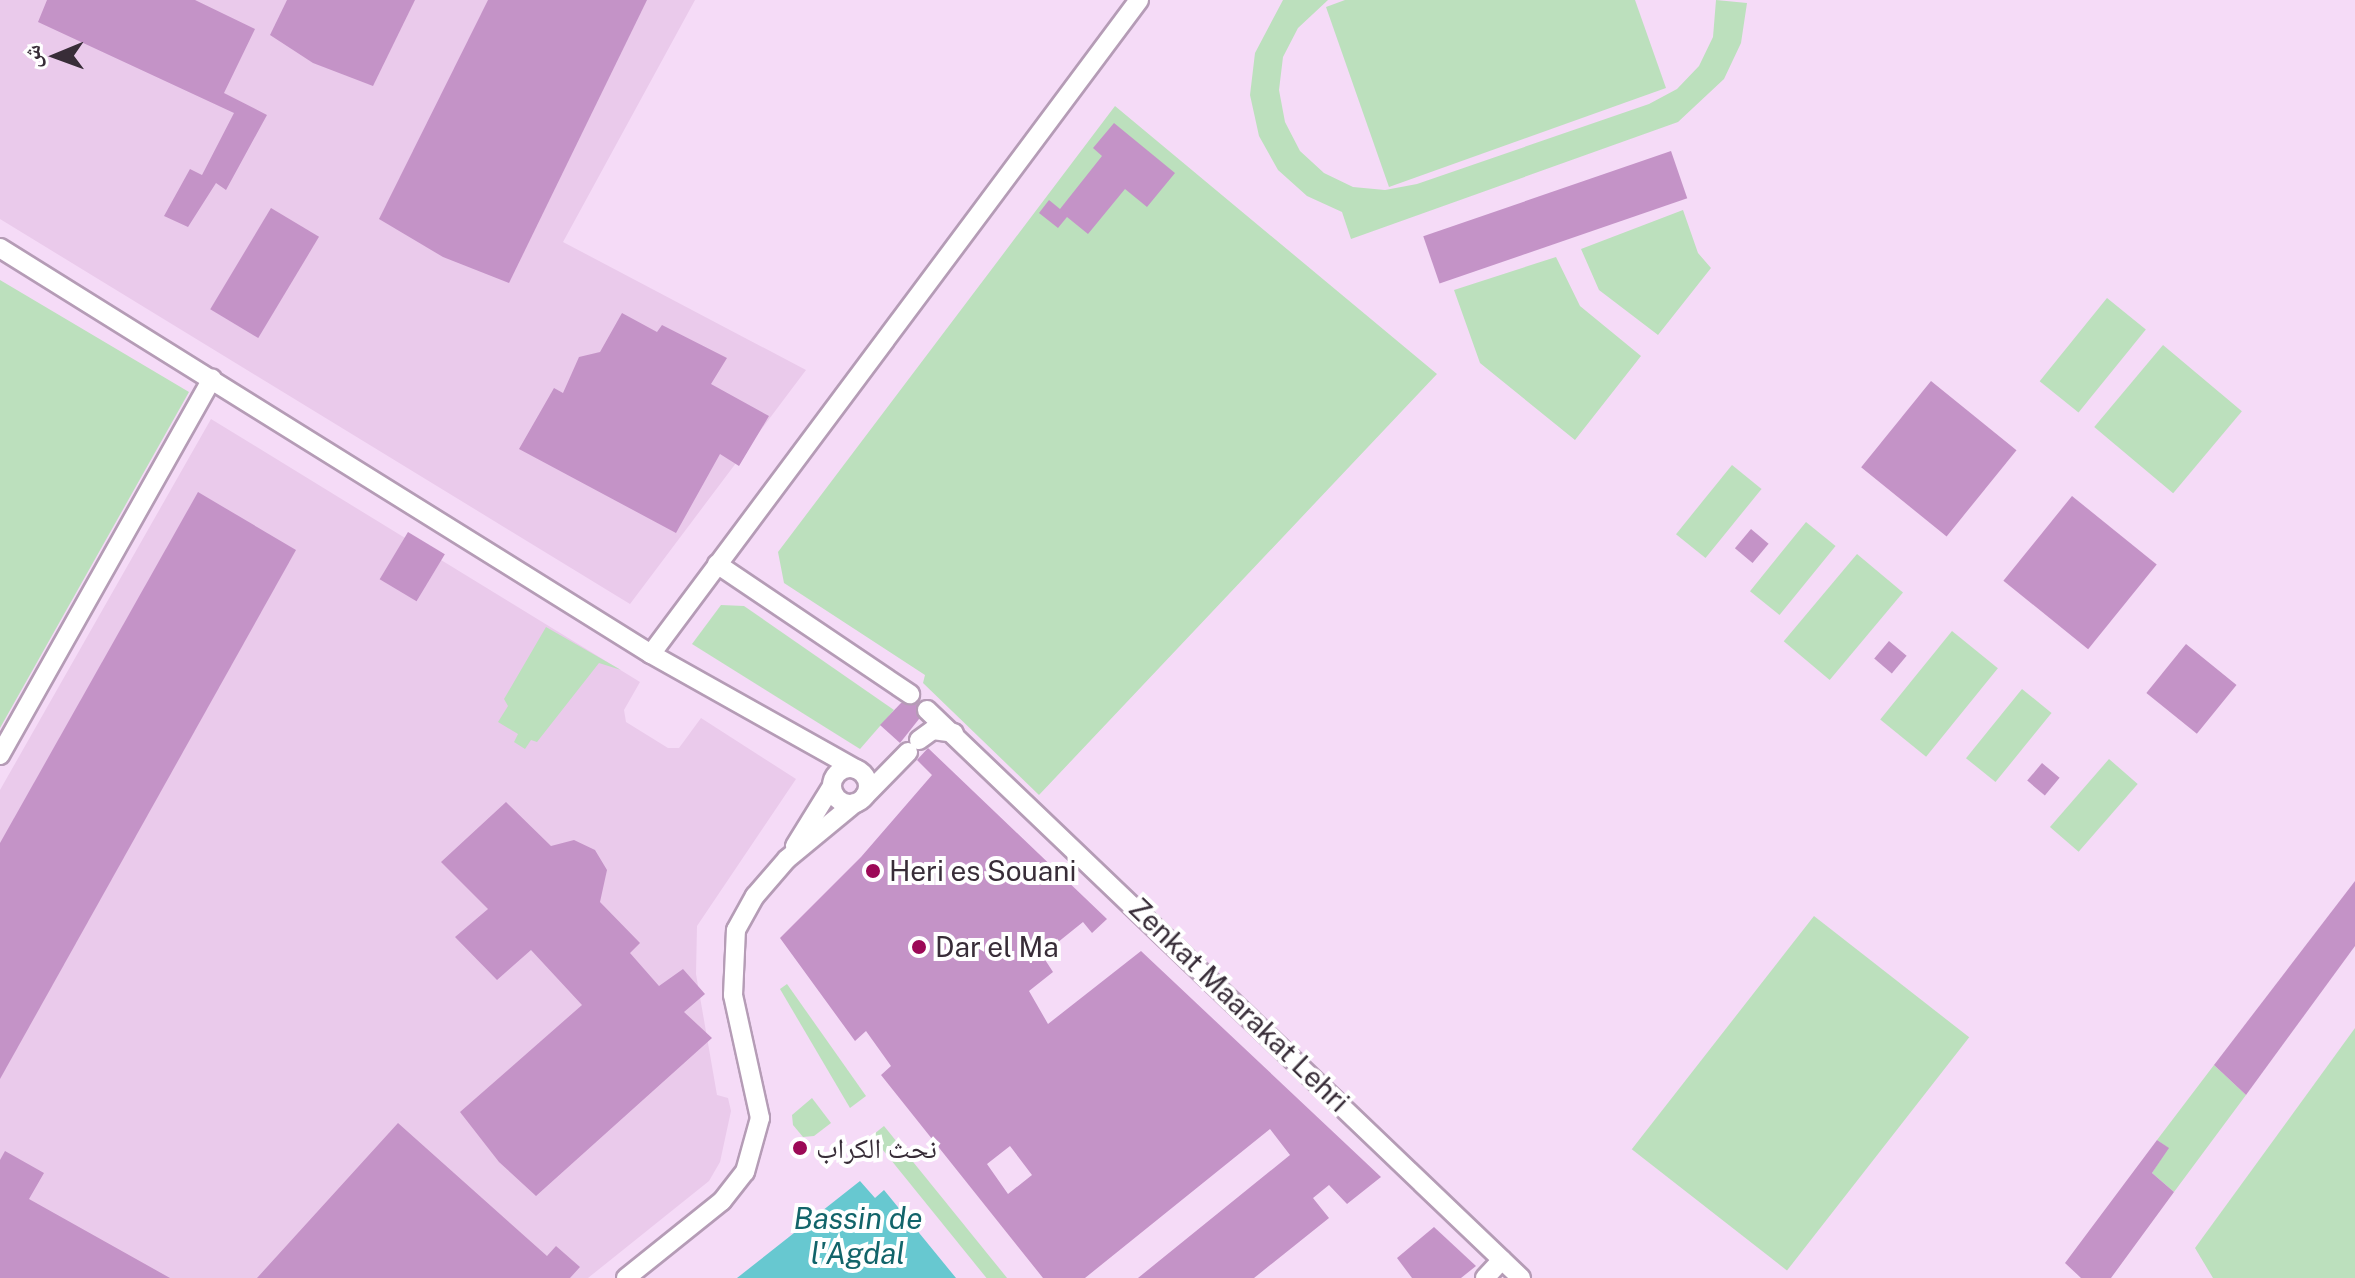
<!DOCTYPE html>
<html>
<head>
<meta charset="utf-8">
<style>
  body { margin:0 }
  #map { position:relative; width:2355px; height:1278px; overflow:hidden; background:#f5dbf7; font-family:"Public Sans","Noto Naskh Arabic",sans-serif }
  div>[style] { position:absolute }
  .built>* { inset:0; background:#eacaeb }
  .green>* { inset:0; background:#bce0bd; transform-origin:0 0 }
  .water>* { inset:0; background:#67c8d0 }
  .building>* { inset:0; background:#c493c7; transform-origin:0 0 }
  .roads { filter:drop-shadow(2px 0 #b59cb6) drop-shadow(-2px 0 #b59cb6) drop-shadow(0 2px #b59cb6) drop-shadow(0 -2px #b59cb6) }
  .minor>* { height:18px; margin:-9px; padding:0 9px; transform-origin:9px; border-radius:9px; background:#fff }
  .minor>.ring { margin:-9px; padding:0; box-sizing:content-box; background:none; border:18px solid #fff; border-radius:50% }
  .dots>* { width:22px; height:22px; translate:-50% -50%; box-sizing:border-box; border:4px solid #fff; border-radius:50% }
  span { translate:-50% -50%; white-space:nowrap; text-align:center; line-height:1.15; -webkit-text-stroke:8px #fff; paint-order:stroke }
  .poi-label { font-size:28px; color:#382d38 }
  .left { translate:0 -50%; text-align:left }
  .street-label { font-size:28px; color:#382d38 }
  .water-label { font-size:30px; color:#12646a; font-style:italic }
  .north { position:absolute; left:16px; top:16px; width:80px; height:80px; -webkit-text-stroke:6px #fff; paint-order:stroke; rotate:269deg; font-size:22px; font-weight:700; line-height:32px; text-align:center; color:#382d38 }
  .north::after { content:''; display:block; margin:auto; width:28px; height:36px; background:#382d38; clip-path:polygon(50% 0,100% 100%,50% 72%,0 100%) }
</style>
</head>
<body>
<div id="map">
  <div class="built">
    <div style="clip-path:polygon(0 0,695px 0,563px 242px,806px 370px,630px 604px,0 219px)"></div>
    <div style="clip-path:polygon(211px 419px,640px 682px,624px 710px,626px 722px,668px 748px,679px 748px,701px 718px,796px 779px,697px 926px,696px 974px,717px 1095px,728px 1098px,731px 1111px,720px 1162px,709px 1181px,588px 1278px,0 1278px,0 790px)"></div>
  </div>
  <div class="green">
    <div style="clip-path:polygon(1283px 0,1328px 0,1298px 28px,1283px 57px,1279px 90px,1285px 122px,1300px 151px,1324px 173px,1353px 187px,1385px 190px,1417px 184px,1649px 104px,1677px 89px,1699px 66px,1713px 37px,1716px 0,1747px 3px,1741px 43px,1724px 79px,1678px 122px,1351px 239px,1342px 212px,1307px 196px,1278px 170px,1259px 136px,1250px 95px,1255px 53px)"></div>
    <div style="clip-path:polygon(1345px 0,1635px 0,1666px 88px,1389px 187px,1326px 7px)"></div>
    <div style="clip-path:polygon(1115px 106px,1437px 374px,1039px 795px,923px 683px,925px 675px,784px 583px,778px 552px)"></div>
    <div style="clip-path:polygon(1683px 210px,1698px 253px,1711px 268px,1658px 335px,1599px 290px,1581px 249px)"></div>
    <div style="clip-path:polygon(1556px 257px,1580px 306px,1641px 356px,1575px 440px,1480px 363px,1454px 290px)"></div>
    <div style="clip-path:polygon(0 280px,189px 392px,0 728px)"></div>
    <div style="left:2107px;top:298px;width:50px;height:107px;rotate:39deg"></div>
    <div style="left:2163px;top:345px;width:103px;height:107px;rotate:40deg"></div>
    <div style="left:1732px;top:465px;width:38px;height:89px;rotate:39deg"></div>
    <div style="left:1806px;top:522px;width:38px;height:89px;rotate:39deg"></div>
    <div style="left:1857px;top:554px;width:60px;height:114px;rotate:40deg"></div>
    <div style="clip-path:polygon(721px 605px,744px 606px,894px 710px,860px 749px,692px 644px)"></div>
    <div style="clip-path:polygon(546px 627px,621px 670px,599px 663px,537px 742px,531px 740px,525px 749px,514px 742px,518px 734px,498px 722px,508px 706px,504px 699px)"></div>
    <div style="left:1952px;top:631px;width:59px;height:114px;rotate:39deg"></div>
    <div style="left:2022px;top:689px;width:38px;height:89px;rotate:39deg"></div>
    <div style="left:2109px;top:759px;width:38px;height:90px;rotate:41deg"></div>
    <div style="left:1814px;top:916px;width:197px;height:296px;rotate:38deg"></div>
    <div style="clip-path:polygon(787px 984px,866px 1096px,850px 1108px,780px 989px)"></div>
    <div style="clip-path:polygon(2355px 1028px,2355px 1278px,2213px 1278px,2195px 1248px)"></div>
    <div style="clip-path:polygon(2214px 1065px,2246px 1095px,2174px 1192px,2152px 1173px,2168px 1148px,2157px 1140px)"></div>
    <div style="clip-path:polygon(812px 1098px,831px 1123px,814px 1136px,803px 1137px,793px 1125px,792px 1115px)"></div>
    <div style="left:884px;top:1126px;width:196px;height:16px;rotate:51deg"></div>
  </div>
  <div class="water">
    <div style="clip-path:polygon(860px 1181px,875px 1198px,884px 1190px,956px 1278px,737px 1278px)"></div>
  </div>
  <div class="building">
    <div style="clip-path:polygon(47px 0,195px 0,255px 29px,224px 93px,267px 115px,226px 190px,216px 183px,188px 227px,164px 216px,190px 169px,202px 175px,234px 113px,38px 22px)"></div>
    <div style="clip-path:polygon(287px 0,415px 0,373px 86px,313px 63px,270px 35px)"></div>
    <div style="clip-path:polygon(488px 0,647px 0,509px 283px,443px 257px,379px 219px)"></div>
    <div style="clip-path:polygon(1114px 123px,1175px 173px,1147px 207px,1125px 189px,1088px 234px,1067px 217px,1058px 228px,1039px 213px,1049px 200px,1060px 209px,1102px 156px,1093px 148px)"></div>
    <div style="left:1671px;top:151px;width:50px;height:262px;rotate:71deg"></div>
    <div style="left:271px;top:208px;width:56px;height:118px;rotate:31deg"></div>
    <div style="clip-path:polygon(622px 313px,657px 332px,662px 325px,727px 358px,711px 384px,769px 416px,739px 466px,720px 454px,676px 533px,519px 449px,554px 388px,563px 393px,579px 357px,600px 352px)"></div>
    <div style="left:1931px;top:381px;width:110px;height:111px;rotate:39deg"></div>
    <div style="clip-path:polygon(198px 492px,296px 550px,0 1079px,0 843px)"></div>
    <div style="left:2072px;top:496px;width:109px;height:109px;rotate:39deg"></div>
    <div style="left:1751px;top:529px;width:23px;height:25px;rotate:40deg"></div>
    <div style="left:408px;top:532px;width:43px;height:55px;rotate:31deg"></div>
    <div style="left:1889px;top:641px;width:23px;height:23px;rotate:40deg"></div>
    <div style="left:2186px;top:644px;width:65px;height:63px;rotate:39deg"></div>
    <div style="clip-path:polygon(901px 703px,918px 703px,919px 719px,900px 743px,880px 725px)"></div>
    <div style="clip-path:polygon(evenodd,928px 748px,1107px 919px,1092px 933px,1083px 922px,1042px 955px,1053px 972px,1029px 991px,1048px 1024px,1141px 951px,1381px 1177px,1347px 1204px,1329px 1185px,1313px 1198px,1329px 1218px,1254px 1278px,1138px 1278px,1290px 1155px,1270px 1129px,1085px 1278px,1043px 1278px,881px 1075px,891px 1066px,866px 1031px,855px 1041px,780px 938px,861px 857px,932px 775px,917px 760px,928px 748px,1010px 1146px,1032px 1175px,1008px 1194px,987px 1164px,1010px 1146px)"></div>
    <div style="left:2042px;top:763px;width:23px;height:23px;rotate:40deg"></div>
    <div style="clip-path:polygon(506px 802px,551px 846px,574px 840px,595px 850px,607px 870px,600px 902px,640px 943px,630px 953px,659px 986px,683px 969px,705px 994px,684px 1012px,712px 1038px,536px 1196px,499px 1162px,460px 1112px,582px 1005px,531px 950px,497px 980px,455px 937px,488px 909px,441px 862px)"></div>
    <div style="clip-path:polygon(2355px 881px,2355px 946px,2246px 1095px,2214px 1065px)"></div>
    <div style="clip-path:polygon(398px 1123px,547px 1256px,556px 1246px,580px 1267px,570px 1278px,257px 1278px)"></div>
    <div style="clip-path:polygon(2157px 1140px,2169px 1148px,2152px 1173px,2174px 1192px,2111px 1278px,2081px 1278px,2065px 1263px)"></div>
    <div style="clip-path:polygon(5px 1151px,44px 1173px,29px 1199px,170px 1278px,0 1278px,0 1160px)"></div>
    <div style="clip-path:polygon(1434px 1227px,1476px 1266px,1461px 1278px,1412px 1278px,1397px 1258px)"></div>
  </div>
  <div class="roads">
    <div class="minor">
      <div style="left:0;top:248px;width:767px;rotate:31.95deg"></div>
      <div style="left:651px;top:654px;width:235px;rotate:29.3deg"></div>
      <div style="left:717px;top:564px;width:233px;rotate:34deg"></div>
      <div style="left:651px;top:654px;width:816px;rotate:-53.27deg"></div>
      <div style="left:927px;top:710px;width:822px;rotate:43.72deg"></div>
      <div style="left:919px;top:740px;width:17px;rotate:-36deg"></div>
      <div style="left:933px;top:730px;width:21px;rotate:8deg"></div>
      <div style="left:0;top:755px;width:432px;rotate:-60.6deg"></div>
      <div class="ring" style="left:832px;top:768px;width:18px;height:18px"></div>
      <div style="left:864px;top:797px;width:63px;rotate:-45.6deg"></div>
      <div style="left:795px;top:846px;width:70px;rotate:-58.3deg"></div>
      <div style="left:626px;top:1278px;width:123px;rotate:-38.7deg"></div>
      <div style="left:722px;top:1201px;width:37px;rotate:-52deg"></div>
      <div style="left:745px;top:1172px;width:56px;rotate:-74.5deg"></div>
      <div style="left:760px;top:1118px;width:126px;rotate:-102.4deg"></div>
      <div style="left:733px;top:995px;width:65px;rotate:-87.4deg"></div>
      <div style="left:736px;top:930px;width:39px;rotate:-61deg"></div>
      <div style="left:755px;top:896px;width:49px;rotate:-49.1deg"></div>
      <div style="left:787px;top:859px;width:88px;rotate:-39.5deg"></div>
      <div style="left:1485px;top:1278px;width:25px;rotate:-47deg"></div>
    </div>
  </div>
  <div class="dots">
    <div style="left:873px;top:871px;background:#9c0957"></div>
    <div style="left:919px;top:947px;background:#9c0957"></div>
    <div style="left:800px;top:1148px;background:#9c0957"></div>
  </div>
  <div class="poi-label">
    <span class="left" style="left:889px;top:871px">Heri es Souani</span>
    <span class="left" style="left:935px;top:947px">Dar el Ma</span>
    <span class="left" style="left:816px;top:1148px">نحث الكراب</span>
  </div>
  <div class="street-label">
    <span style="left:1239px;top:1005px;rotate:44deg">Zenkat Maarakat Lehri</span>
  </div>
  <div class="water-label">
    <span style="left:858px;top:1235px">Bassin de<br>l'Agdal</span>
  </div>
  <div class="north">ش</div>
</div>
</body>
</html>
